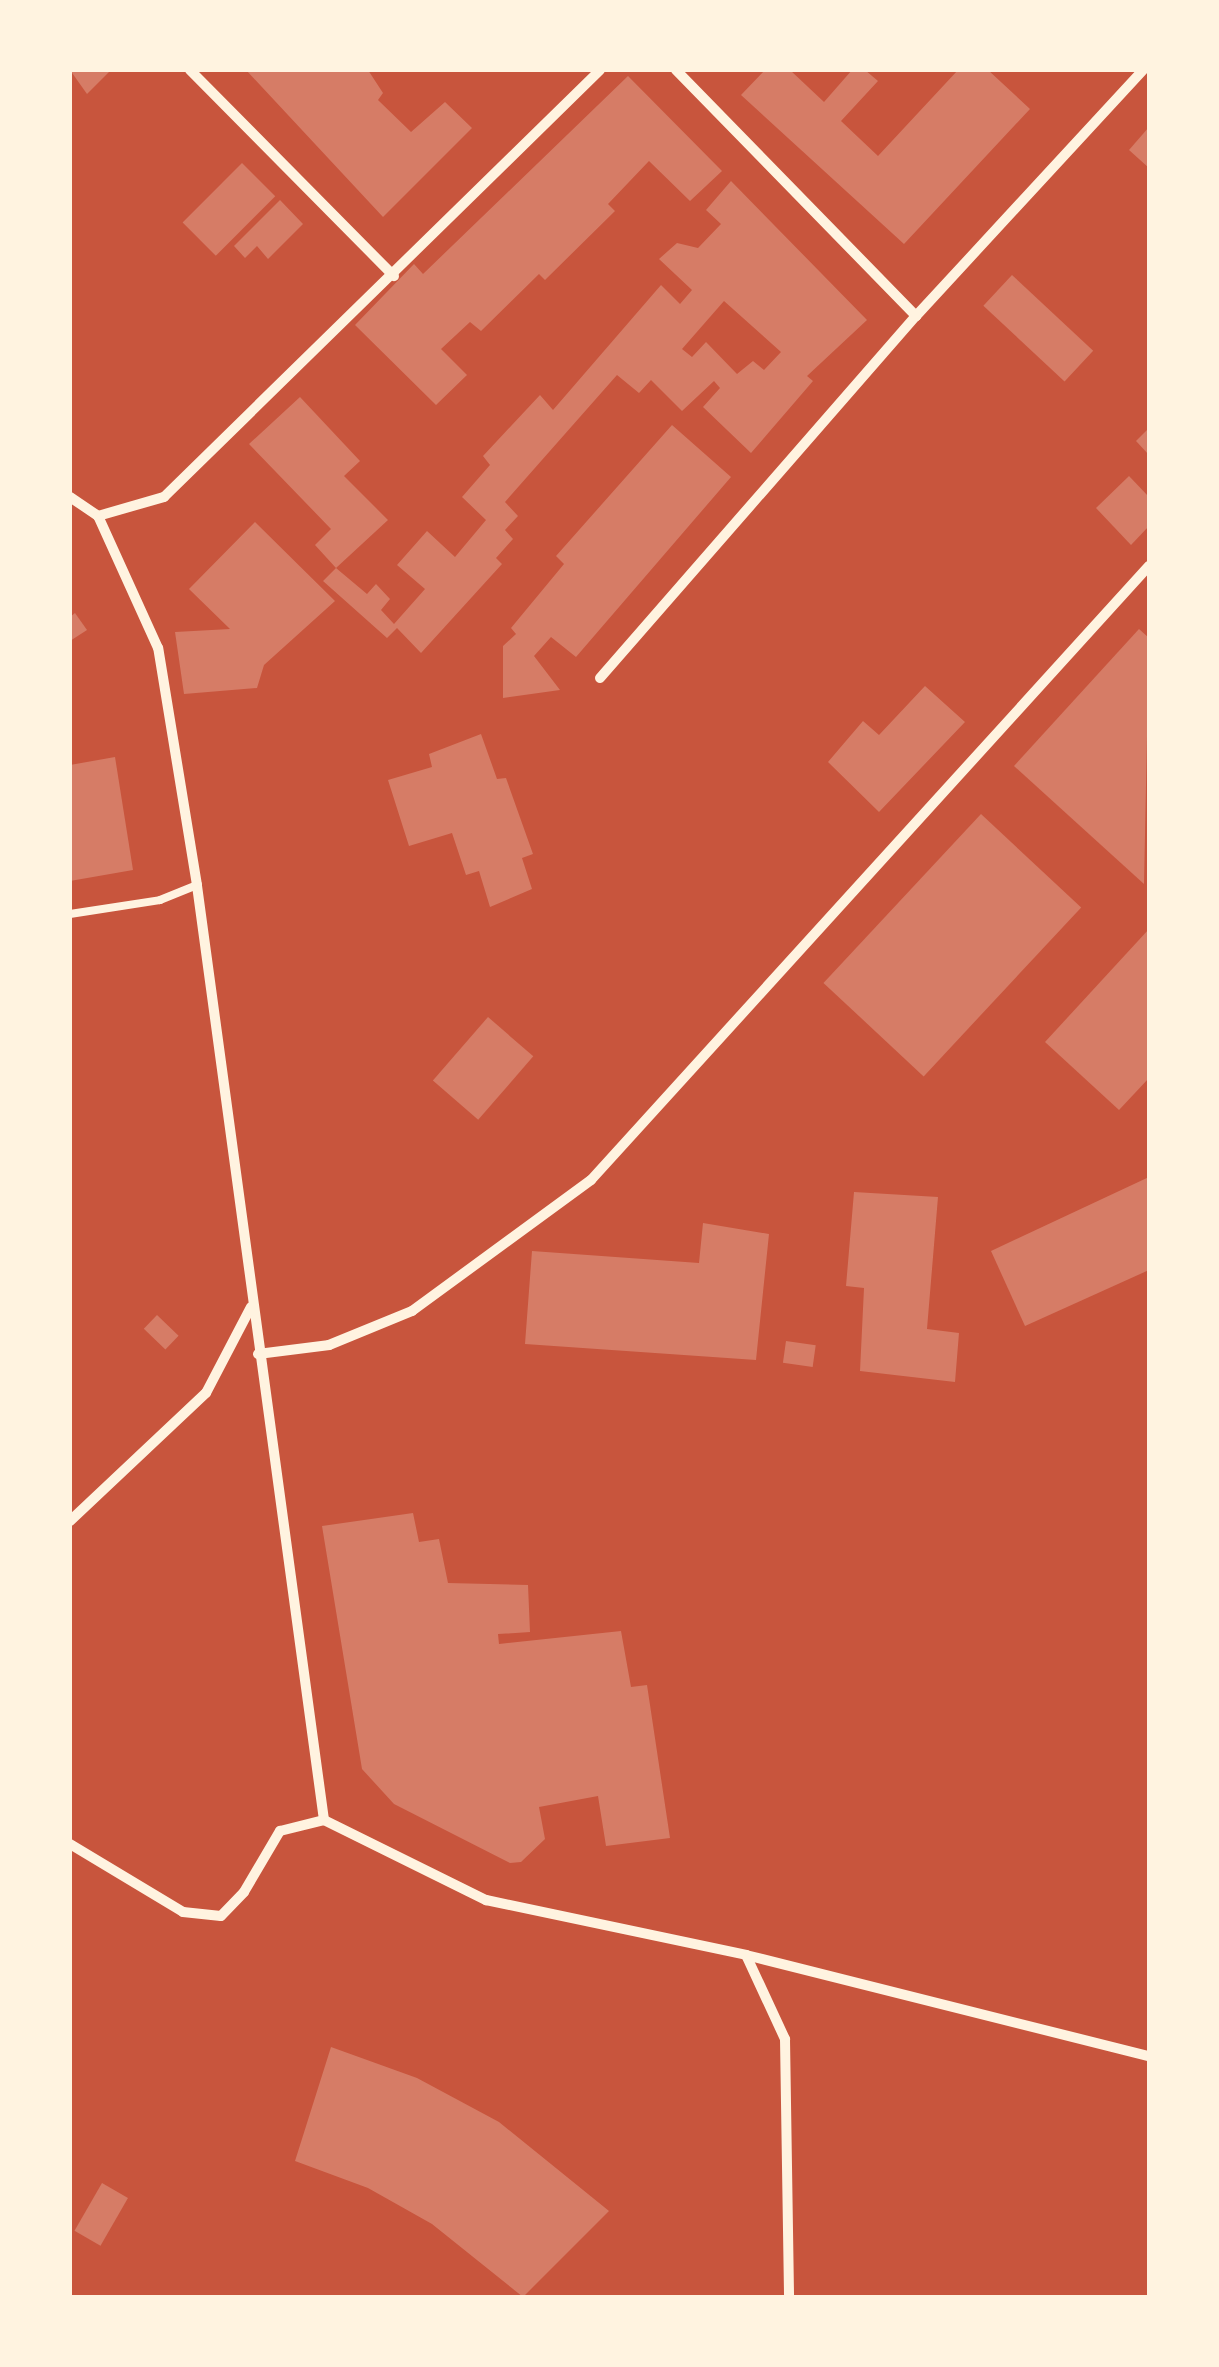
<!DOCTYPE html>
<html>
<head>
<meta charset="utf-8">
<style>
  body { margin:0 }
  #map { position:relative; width:1219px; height:2367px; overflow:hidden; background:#c8553d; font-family:"DM Sans",sans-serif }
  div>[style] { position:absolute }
  .building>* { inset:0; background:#d67c66; transform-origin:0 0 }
  .service>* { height:8px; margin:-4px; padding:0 4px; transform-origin:4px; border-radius:4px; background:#fff3e0 }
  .minor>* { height:10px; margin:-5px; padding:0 5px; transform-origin:5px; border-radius:5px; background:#fff3e0 }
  span { translate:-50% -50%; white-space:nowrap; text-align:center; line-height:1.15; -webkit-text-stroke:10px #fff3e0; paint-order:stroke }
  .frame { position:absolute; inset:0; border:72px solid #fff3e0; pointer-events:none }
</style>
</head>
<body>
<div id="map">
  <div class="building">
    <div style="clip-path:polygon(70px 70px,111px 70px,87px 94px)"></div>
    <div style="clip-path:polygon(246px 70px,368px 70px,383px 93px,378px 100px,411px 132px,445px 102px,472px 128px,383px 217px)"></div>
    <div style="clip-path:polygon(765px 70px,790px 70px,824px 102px,852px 70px,865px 70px,878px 81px,841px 121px,878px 156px,958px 70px,988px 70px,1030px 109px,904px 244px,741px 95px)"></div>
    <div style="clip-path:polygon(628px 76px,722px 171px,690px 201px,649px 161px,608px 204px,615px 211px,545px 280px,539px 274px,481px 331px,470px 322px,441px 349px,467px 375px,436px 405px,355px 325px,414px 264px,423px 274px)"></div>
    <div style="clip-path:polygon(1149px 127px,1149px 168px,1129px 150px)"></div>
    <div style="left:242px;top:163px;width:47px;height:84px;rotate:45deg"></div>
    <div style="clip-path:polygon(evenodd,731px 181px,867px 320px,807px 376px,813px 381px,751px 453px,703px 407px,720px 388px,714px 381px,682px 411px,651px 380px,639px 393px,617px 375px,505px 502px,518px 516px,505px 530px,513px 539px,496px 558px,502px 564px,421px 653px,397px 628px,387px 638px,323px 581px,336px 568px,367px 594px,376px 584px,390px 599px,381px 610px,394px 624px,425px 589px,397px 565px,427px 531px,455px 557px,486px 520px,462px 497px,490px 465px,483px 456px,540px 395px,553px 410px,661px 285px,680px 304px,692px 290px,659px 259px,677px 243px,698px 248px,721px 224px,706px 210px,731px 181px,724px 301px,781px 352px,764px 370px,753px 361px,737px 374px,706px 342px,692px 357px,682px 349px,724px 301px)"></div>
    <div style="clip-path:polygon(280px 200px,303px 224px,268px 259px,257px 246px,245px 258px,234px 246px)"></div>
    <div style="left:1012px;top:275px;width:111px;height:42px;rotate:43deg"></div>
    <div style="clip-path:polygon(300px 397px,360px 461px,344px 476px,388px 520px,336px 568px,315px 545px,331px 529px,249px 444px)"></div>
    <div style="clip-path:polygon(672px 425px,731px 477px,576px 657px,551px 637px,534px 656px,560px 690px,503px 698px,503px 646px,516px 634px,511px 628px,564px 564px,556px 556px)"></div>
    <div style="clip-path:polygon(1149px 428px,1149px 455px,1136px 441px)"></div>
    <div style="clip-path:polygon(1129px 476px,1149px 497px,1149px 526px,1131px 545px,1096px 508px)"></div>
    <div style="clip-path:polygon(255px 522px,335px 601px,264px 665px,257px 688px,184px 694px,175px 632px,230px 629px,189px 589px)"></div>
    <div style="clip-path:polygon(75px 613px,87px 630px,70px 641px,70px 617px)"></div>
    <div style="clip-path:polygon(1139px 629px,1149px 638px,1144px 884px,1014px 766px)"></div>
    <div style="clip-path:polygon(925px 686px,965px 722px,879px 812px,828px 762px,863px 721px,879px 735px)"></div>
    <div style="clip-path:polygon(481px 734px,497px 779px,506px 778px,533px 854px,522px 858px,532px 889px,490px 907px,479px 871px,466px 875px,452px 833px,409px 846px,388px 780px,432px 767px,429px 754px)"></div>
    <div style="clip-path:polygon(115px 757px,133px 870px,70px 881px,70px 765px)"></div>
    <div style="left:981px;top:814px;width:137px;height:231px;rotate:43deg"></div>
    <div style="clip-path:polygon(1149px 929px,1149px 1078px,1119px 1110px,1045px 1042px)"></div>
    <div style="left:488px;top:1017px;width:60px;height:84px;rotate:41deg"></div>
    <div style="clip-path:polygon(1149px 1177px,1149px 1270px,1025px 1326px,991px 1251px)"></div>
    <div style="clip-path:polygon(854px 1192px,938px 1197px,927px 1329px,959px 1333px,955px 1382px,860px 1371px,864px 1288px,846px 1286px)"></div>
    <div style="clip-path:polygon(703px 1223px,769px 1234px,756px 1360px,525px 1344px,532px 1251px,699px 1263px)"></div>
    <div style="left:157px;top:1315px;width:30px;height:19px;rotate:44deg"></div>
    <div style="left:786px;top:1341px;width:30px;height:22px;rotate:8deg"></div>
    <div style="clip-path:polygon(413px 1513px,419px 1542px,439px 1539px,448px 1583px,528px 1585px,530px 1632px,498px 1634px,499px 1644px,621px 1631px,631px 1687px,647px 1685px,670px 1838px,606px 1846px,598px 1796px,539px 1807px,545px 1839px,521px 1862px,510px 1863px,394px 1804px,362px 1769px,322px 1526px)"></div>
    <div style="clip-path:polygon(331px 2047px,417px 2078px,499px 2122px,609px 2211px,523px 2297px,432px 2224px,368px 2188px,295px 2161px)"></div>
    <div style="left:102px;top:2183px;width:30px;height:55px;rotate:30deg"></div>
  </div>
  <div class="service">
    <div style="left:70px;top:914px;width:91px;rotate:-8.8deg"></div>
    <div style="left:160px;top:900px;width:40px;rotate:-22deg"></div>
  </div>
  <div class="minor">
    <div style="left:190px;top:70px;width:290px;rotate:45.3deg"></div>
    <div style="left:676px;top:70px;width:344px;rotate:45.7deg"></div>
    <div style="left:70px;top:497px;width:34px;rotate:34deg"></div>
    <div style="left:600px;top:678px;width:481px;rotate:-48.9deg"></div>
    <div style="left:916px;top:316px;width:335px;rotate:-47.3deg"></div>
    <div style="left:258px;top:1354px;width:72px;rotate:-7.2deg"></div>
    <div style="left:329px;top:1345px;width:90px;rotate:-22.3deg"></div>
    <div style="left:412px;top:1311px;width:222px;rotate:-36.2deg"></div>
    <div style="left:591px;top:1180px;width:830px;rotate:-47.74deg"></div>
    <div style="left:70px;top:1521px;width:187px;rotate:-43.3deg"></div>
    <div style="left:206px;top:1393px;width:97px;rotate:-62.4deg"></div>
    <div style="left:324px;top:1820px;width:181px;rotate:26.3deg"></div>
    <div style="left:486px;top:1900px;width:266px;rotate:11.9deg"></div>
    <div style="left:746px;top:1955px;width:415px;rotate:14.1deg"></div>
    <div style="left:70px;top:1844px;width:132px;rotate:31deg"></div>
    <div style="left:183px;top:1912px;width:38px;rotate:6deg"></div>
    <div style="left:221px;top:1916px;width:33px;rotate:-46deg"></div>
    <div style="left:244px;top:1892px;width:71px;rotate:-59.5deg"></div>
    <div style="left:280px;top:1831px;width:45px;rotate:-14deg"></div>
    <div style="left:324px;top:1820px;width:944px;rotate:-97.74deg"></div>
    <div style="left:197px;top:885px;width:240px;rotate:-99.3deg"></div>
    <div style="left:158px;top:648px;width:145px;rotate:-114.4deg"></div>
    <div style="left:98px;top:516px;width:69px;rotate:-16.1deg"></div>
    <div style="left:164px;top:497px;width:610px;rotate:-44.4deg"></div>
    <div style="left:746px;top:1955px;width:93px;rotate:65.1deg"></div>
    <div style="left:785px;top:2039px;width:258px;rotate:89.1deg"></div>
  </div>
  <div class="frame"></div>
</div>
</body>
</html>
